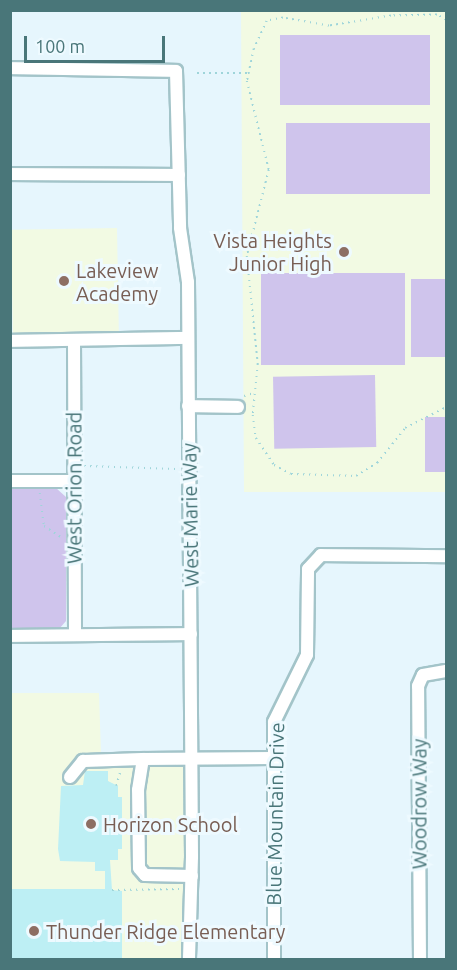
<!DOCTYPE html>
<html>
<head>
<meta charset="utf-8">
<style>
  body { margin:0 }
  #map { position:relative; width:457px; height:970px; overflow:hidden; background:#e6f6fd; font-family:Ubuntu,sans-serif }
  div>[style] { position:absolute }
  .education>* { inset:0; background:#f2fae3; transform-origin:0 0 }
  .green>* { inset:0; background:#cfc4ec; transform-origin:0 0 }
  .building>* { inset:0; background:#bdeff4 }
  .path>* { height:1.5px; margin-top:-0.75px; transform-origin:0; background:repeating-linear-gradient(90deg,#9fd5da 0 1.5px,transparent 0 6px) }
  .roads { filter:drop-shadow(2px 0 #a3c4c9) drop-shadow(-2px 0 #a3c4c9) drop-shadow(0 2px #a3c4c9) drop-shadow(0 -2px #a3c4c9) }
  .minor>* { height:12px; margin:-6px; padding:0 6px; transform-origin:6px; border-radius:6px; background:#fff }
  .dots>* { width:16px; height:16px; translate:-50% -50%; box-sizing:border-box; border:3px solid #eefaff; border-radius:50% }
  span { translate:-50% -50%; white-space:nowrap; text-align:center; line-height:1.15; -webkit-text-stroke:6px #eefaff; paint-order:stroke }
  .education-label { font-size:20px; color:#785e54 }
  .right { translate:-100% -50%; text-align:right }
  .left { translate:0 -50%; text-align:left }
  .street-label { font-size:20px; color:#497679 }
  .frame { position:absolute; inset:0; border:12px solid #497679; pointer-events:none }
  .scale { position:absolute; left:24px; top:36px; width:141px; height:27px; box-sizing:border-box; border:3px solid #497679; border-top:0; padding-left:8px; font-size:18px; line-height:21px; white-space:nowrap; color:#497679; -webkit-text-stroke:4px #eefaff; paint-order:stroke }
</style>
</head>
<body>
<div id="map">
  <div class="education">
    <div style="clip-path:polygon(136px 11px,446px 11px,446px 492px,244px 492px,241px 12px)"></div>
    <div style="left:117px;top:228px;width:104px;height:106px;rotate:89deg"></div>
    <div style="clip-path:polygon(10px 693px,99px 693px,101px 754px,184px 754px,184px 959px,11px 959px)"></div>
  </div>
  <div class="green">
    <div style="left:280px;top:35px;width:150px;height:70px"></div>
    <div style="left:286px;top:123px;width:144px;height:71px"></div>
    <div style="left:405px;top:273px;width:92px;height:144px;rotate:90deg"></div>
    <div style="left:411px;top:279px;width:35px;height:78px"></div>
    <div style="left:375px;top:375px;width:72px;height:102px;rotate:89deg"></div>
    <div style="left:425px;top:417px;width:21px;height:55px"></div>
    <div style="clip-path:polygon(10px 488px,56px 488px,66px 497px,66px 621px,59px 629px,11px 631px)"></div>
  </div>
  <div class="building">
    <div style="clip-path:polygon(85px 771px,108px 771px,108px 781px,118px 786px,118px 797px,122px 797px,122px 849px,118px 849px,118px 860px,110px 860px,112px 890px,122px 891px,122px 960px,10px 960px,10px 889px,105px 889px,105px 871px,95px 871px,95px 862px,60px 861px,58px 849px,61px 786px,83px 785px)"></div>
  </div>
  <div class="path">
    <div style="left:446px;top:20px;width:10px;rotate:-151deg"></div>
    <div style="left:437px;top:15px;width:46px;rotate:178.8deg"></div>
    <div style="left:391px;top:16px;width:63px;rotate:170.8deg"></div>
    <div style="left:329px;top:26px;width:47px;rotate:-170.1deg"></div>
    <div style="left:283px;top:18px;width:16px;rotate:169deg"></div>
    <div style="left:267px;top:21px;width:31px;rotate:115deg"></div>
    <div style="left:254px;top:49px;width:33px;rotate:102deg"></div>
    <div style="left:247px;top:81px;width:92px;rotate:76.1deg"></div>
    <div style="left:269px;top:170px;width:89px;rotate:104.3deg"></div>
    <div style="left:247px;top:256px;width:109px;rotate:84.2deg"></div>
    <div style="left:258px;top:364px;width:51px;rotate:95.6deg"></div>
    <div style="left:253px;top:415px;width:23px;rotate:83deg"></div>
    <div style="left:256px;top:438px;width:32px;rotate:56deg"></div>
    <div style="left:274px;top:465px;width:19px;rotate:28deg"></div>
    <div style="left:291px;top:474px;width:65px;rotate:1.8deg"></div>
    <div style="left:356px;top:476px;width:25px;rotate:-32deg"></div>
    <div style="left:377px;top:463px;width:45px;rotate:-51.3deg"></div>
    <div style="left:405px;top:428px;width:46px;rotate:-27.1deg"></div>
    <div style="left:197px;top:73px;width:51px"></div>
    <div style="left:244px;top:396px;width:10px;rotate:-17deg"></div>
    <div style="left:84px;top:466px;width:92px;rotate:1.9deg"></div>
    <div style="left:40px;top:493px;width:33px;rotate:83deg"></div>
    <div style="left:44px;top:526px;width:20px;rotate:33deg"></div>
    <div style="left:116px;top:786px;width:15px;rotate:-74deg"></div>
    <div style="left:112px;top:890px;width:67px;rotate:-0.9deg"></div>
  </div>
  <div class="roads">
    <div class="minor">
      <div style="left:10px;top:68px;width:166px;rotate:1deg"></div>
      <div style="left:176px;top:71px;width:157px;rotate:88.5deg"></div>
      <div style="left:180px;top:228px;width:55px;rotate:81.6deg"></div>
      <div style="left:188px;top:282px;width:575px;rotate:89.6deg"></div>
      <div style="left:192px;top:857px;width:103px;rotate:91.7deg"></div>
      <div style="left:10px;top:174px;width:169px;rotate:0.3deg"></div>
      <div style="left:10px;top:341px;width:177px;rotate:-1deg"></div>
      <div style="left:74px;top:341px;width:294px;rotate:89.8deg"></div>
      <div style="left:188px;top:406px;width:50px;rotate:1.1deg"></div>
      <div style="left:10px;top:481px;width:64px"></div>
      <div style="left:10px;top:636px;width:181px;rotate:-0.6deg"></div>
      <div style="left:70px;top:777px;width:21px;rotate:-51deg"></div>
      <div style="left:83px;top:761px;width:60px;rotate:-1.9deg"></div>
      <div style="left:192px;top:876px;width:47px;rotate:-178.8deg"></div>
      <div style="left:145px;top:875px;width:9px;rotate:-131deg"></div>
      <div style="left:139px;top:868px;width:78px;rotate:-90.7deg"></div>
      <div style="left:138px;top:790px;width:31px;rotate:-81deg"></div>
      <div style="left:143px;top:759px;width:130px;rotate:-0.4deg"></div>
      <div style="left:274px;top:960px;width:238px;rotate:-90deg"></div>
      <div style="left:274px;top:722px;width:75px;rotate:-63.8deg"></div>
      <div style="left:307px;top:655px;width:86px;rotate:-89.3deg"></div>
      <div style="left:308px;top:569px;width:19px;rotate:-47deg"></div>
      <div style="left:321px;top:555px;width:125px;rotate:0.5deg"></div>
      <div style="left:420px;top:960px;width:274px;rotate:-90.4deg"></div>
      <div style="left:418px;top:686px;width:12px;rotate:-66deg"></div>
      <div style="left:423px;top:675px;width:23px;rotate:-10deg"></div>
    </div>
  </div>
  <div class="dots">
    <div style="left:344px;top:252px;background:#8d6e63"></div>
    <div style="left:64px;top:281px;background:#8d6e63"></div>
    <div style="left:91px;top:824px;background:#8d6e63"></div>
    <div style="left:34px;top:931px;background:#8d6e63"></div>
  </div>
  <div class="education-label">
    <span class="right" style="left:332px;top:252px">Vista Heights<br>Junior High</span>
    <span class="left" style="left:76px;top:282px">Lakeview<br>Academy</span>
    <span class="left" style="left:103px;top:824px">Horizon School</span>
    <span class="left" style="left:46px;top:931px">Thunder Ridge Elementary</span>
  </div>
  <div class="street-label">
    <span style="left:74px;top:488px;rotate:-90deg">West Orion Road</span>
    <span style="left:190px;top:515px;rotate:-91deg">West Marie Way</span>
    <span style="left:419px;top:804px;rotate:-90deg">Woodrow Way</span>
    <span style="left:275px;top:814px;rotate:-89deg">Blue Mountain Drive</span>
  </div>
  <div class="frame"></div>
  <div class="scale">100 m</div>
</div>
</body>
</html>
